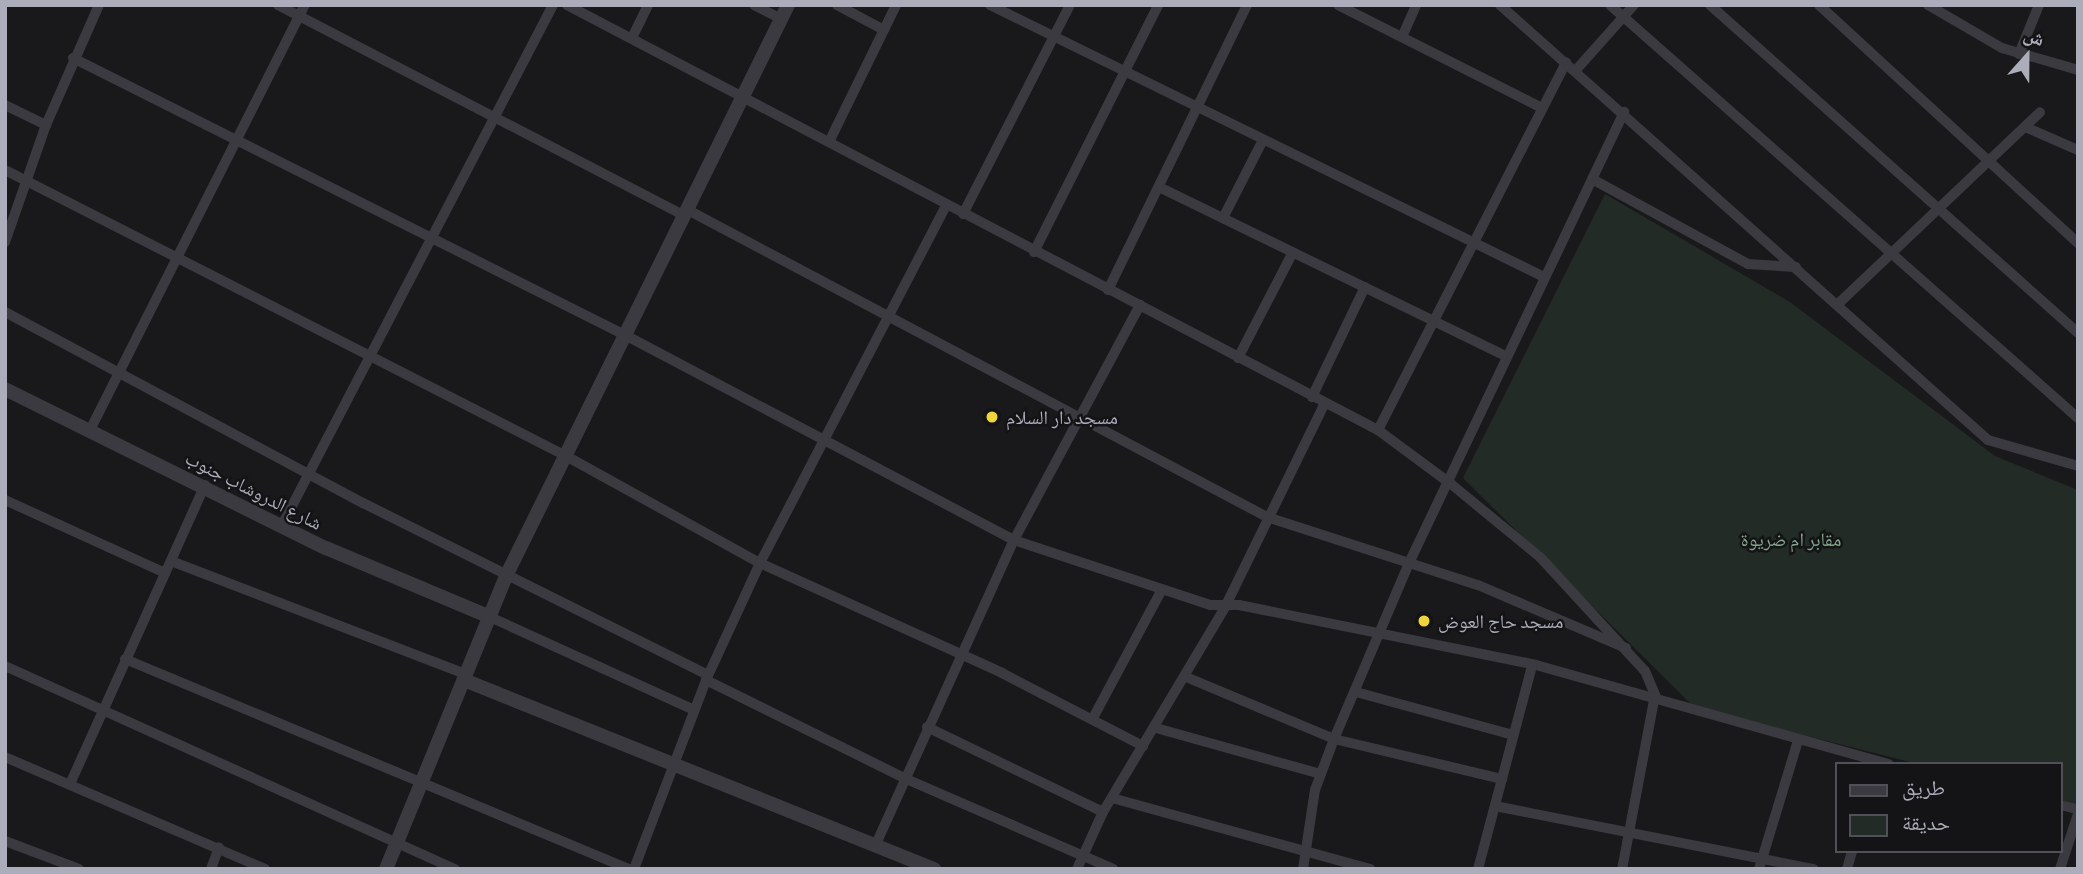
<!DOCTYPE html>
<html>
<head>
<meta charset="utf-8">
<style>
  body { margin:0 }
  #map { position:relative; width:2083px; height:874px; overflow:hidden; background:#19191b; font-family:Commissioner,"Noto Naskh Arabic",sans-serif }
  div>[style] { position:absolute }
  .green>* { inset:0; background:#222b25 }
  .minor>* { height:10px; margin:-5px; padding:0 5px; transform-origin:5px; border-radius:5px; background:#3a3a40 }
  .tertiary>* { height:14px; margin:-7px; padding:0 7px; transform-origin:7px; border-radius:7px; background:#3a3a40 }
  .dots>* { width:19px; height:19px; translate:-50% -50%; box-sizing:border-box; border:4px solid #141416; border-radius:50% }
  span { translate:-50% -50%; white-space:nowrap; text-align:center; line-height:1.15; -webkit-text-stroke:5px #141416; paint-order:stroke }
  .poi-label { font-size:19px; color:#abadba }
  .left { translate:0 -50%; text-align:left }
  .street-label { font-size:19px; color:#abadba }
  .park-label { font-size:19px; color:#83a58b }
  .frame { position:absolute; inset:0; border:7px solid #abadba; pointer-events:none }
  .legend { position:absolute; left:1835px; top:762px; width:228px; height:91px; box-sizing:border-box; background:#141416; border:2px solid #505158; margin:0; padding:9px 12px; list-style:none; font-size:21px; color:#abadba }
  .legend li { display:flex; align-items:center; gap:14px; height:35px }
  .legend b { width:35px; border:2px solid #505158 }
  .north { position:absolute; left:1992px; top:21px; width:70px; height:70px; -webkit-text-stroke:5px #141416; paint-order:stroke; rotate:21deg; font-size:19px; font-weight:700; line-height:28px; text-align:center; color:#abadba }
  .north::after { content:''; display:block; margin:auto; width:24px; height:32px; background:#abadba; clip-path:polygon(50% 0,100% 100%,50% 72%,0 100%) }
</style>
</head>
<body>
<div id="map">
  <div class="green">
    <div style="clip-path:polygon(1605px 194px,1790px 302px,1995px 456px,2078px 490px,2078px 804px,2060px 800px,2060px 764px,1918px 764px,1694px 707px,1463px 478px)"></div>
  </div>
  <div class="minor">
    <div style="left:278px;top:5px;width:456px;rotate:27.4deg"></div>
    <div style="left:567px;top:5px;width:916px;rotate:27.66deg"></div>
    <div style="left:1378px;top:430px;width:91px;rotate:36.5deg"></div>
    <div style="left:1451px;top:484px;width:115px;rotate:39.4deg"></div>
    <div style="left:1540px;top:557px;width:155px;rotate:47.4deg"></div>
    <div style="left:1645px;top:671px;width:26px;rotate:67deg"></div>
    <div style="left:1655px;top:695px;width:177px;rotate:100.7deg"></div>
    <div style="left:754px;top:5px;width:30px;rotate:27deg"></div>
    <div style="left:837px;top:5px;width:53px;rotate:28deg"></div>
    <div style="left:990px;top:5px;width:617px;rotate:26.15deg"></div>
    <div style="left:1338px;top:5px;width:229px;rotate:26.8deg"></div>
    <div style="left:1500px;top:5px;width:654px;rotate:41.71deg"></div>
    <div style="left:1988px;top:440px;width:94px;rotate:16.1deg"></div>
    <div style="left:1610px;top:5px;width:624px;rotate:41.43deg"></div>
    <div style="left:1710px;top:5px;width:493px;rotate:41.7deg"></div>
    <div style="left:1819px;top:5px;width:352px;rotate:42.6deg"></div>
    <div style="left:1928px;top:5px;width:86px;rotate:30.2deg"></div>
    <div style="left:2002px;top:48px;width:79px;rotate:16.1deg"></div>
    <div style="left:1402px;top:37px;width:35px;rotate:-66deg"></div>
    <div style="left:632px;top:38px;width:37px;rotate:-64deg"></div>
    <div style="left:2019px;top:54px;width:53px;rotate:-67.8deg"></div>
    <div style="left:73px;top:58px;width:618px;rotate:26.65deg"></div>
    <div style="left:625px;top:335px;width:440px;rotate:27.8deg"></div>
    <div style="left:1014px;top:540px;width:206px;rotate:18.3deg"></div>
    <div style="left:1210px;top:605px;width:29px"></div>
    <div style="left:1239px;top:605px;width:303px;rotate:11.4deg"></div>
    <div style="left:1536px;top:665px;width:366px;rotate:15.7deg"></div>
    <div style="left:1576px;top:70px;width:87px;rotate:-48.3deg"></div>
    <div style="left:5px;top:105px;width:46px;rotate:26deg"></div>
    <div style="left:2025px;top:127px;width:58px;rotate:23.5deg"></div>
    <div style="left:830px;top:140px;width:150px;rotate:-63.9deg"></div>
    <div style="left:5px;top:170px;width:630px;rotate:27.01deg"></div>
    <div style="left:566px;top:456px;width:222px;rotate:28.9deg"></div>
    <div style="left:760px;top:563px;width:266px;rotate:24.4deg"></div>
    <div style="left:1002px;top:673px;width:159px;rotate:27.4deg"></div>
    <div style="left:1592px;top:179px;width:178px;rotate:28.6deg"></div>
    <div style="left:1748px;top:264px;width:48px;rotate:3.6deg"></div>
    <div style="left:1159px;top:187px;width:385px;rotate:26deg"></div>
    <div style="left:686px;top:209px;width:658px;rotate:27.93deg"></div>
    <div style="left:1267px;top:517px;width:222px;rotate:17.9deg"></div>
    <div style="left:1478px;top:585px;width:161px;rotate:23.1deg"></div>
    <div style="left:963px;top:214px;width:235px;rotate:-62.9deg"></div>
    <div style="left:1223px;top:218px;width:88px;rotate:-62.9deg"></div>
    <div style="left:5px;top:242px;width:124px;rotate:-70.7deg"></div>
    <div style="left:46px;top:125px;width:131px;rotate:-66.2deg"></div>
    <div style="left:1034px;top:252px;width:276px;rotate:-63.3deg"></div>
    <div style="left:1108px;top:290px;width:317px;rotate:-64deg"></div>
    <div style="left:1839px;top:303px;width:277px;rotate:-43.5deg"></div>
    <div style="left:5px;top:312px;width:406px;rotate:28.1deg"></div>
    <div style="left:363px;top:503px;width:385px;rotate:26.5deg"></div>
    <div style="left:1238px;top:358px;width:119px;rotate:-62.6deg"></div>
    <div style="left:1312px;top:397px;width:122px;rotate:-64.3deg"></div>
    <div style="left:90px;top:430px;width:476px;rotate:-63.2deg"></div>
    <div style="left:1378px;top:430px;width:413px;rotate:-62.9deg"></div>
    <div style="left:5px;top:500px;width:176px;rotate:24.5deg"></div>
    <div style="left:281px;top:527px;width:589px;rotate:-62.48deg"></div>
    <div style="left:171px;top:561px;width:316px;rotate:21deg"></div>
    <div style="left:490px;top:617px;width:224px;rotate:24.5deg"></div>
    <div style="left:125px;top:659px;width:546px;rotate:22.62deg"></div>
    <div style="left:5px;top:666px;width:494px;rotate:24.3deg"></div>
    <div style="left:1186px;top:677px;width:160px;rotate:22.7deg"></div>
    <div style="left:1334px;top:739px;width:173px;rotate:13.4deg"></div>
    <div style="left:706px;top:680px;width:221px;rotate:26.3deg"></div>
    <div style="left:904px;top:778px;width:228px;rotate:23.5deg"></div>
    <div style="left:1356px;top:692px;width:163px;rotate:15.3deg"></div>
    <div style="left:1093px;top:718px;width:144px;rotate:-61.8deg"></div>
    <div style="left:927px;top:727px;width:195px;rotate:25.8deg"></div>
    <div style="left:1156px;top:728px;width:171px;rotate:15.6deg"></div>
    <div style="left:5px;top:757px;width:283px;rotate:23.3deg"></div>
    <div style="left:70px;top:784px;width:328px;rotate:-65.7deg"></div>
    <div style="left:1112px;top:798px;width:268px;rotate:15.4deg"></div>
    <div style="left:2060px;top:805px;width:18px;rotate:13deg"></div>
    <div style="left:1495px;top:806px;width:325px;rotate:11.2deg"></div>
    <div style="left:5px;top:841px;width:79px;rotate:20.7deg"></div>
    <div style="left:876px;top:844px;width:334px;rotate:-65.6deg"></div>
    <div style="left:1014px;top:540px;width:267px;rotate:-61.8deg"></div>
    <div style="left:211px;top:869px;width:23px;rotate:-70deg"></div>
    <div style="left:634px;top:869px;width:202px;rotate:-69.1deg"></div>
    <div style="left:706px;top:680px;width:129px;rotate:-65.2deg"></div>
    <div style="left:760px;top:563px;width:403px;rotate:-62.5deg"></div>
    <div style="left:1077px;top:869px;width:63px;rotate:-65.5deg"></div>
    <div style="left:1103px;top:812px;width:239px;rotate:-59.2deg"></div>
    <div style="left:1225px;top:607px;width:227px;rotate:-63.9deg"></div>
    <div style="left:1303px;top:869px;width:80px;rotate:-81.4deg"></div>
    <div style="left:1315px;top:790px;width:54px;rotate:-69.6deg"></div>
    <div style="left:1334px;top:739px;width:191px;rotate:-66.9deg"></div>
    <div style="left:1409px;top:563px;width:500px;rotate:-64.5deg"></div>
    <div style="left:1478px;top:869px;width:210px;rotate:-75.1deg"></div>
    <div style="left:1759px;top:869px;width:134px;rotate:-73.1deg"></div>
    <div style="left:1847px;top:869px;width:19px;rotate:-74deg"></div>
    <div style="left:2060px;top:869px;width:58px;rotate:-71.9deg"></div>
  </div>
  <div class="tertiary">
    <div style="left:5px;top:389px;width:358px;rotate:26.4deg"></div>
    <div style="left:326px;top:548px;width:178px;rotate:22.8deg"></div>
    <div style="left:464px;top:680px;width:507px;rotate:21.91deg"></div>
    <div style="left:386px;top:869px;width:321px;rotate:-67.7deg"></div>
    <div style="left:508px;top:572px;width:632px;rotate:-63.72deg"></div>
  </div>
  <div class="dots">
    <div style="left:992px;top:417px;background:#efd53c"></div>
    <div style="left:1424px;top:621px;background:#efd53c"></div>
  </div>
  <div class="poi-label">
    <span class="left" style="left:1006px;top:417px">مسجد دار السلام</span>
    <span class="left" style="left:1438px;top:621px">مسجد حاج العوض</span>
  </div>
  <div class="street-label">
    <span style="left:254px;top:490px;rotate:27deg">شارع الدروشاب جنوب</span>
  </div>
  <div class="park-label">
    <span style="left:1791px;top:539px">مقابر ام ضريوة</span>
  </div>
  <div class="frame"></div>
  <ul class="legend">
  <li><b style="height:9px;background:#3a3a40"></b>طريق</li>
  <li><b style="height:19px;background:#222b25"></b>حديقة</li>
  </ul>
  <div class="north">ش</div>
</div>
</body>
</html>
